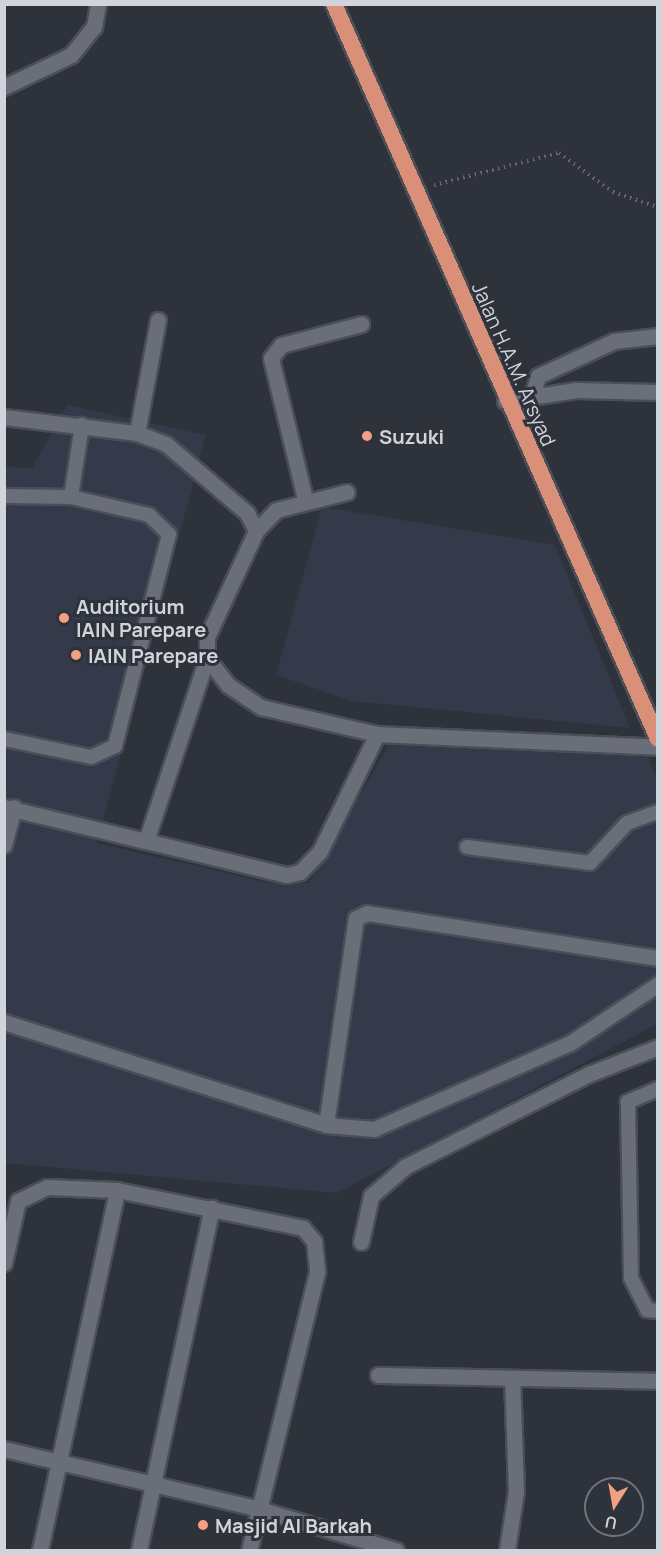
<!DOCTYPE html>
<html>
<head>
<meta charset="utf-8">
<style>
  body { margin:0 }
  #map { position:relative; width:662px; height:1555px; overflow:hidden; background:#2e323b; font-family:Manrope,sans-serif }
  div>[style] { position:absolute }
  .built>* { inset:0; background:#343a49 }
  .path>* { height:4px; margin-top:-2px; transform-origin:0; background:repeating-linear-gradient(90deg,#656870 0 1.5px,transparent 0 6px) }
  .roads { filter:drop-shadow(2px 0 #4a4e56) drop-shadow(-2px 0 #4a4e56) drop-shadow(0 2px #4a4e56) drop-shadow(0 -2px #4a4e56) }
  .service>* { height:14px; margin:-7px; padding:0 7px; transform-origin:7px; border-radius:7px; background:#6a6e79 }
  .minor>* { height:15px; margin:-7.5px; padding:0 7.5px; transform-origin:7.5px; border-radius:7.5px; background:#6a6e79 }
  .trunk>* { height:16px; margin:-8px; padding:0 8px; transform-origin:8px; border-radius:8px; background:#da9078 }
  .dots>* { width:16px; height:16px; translate:-50% -50%; box-sizing:border-box; border:3px solid #2e323b; border-radius:50% }
  span { translate:-50% -50%; white-space:nowrap; text-align:center; line-height:1.15; -webkit-text-stroke:6px #2e323b; paint-order:stroke }
  .street-label { font-size:20px; color:#d1d4da }
  .poi-label { font-size:20px; color:#d1d4da; font-weight:700 }
  .left { translate:0 -50%; text-align:left }
  .frame { position:absolute; inset:0; border:6px solid #d1d4da; pointer-events:none }
  .north { position:absolute; left:584px; top:1477px; width:60px; height:60px; box-sizing:border-box; background:#2e323b; border:2px solid #6f737b; border-radius:50%; rotate:191deg; font-size:16px; font-weight:700; line-height:24px; text-align:center; color:#d1d4da }
  .north::after { content:''; display:block; margin:auto; width:21px; height:27px; background:#f39f82; clip-path:polygon(50% 0,100% 100%,50% 72%,0 100%) }
</style>
</head>
<body>
<div id="map">
  <div class="built">
    <div style="clip-path:polygon(67px 405px,206px 435px,97px 843px,270px 883px,309px 883px,389px 745px,648px 756px,658px 783px,657px 1024px,337px 1193px,5px 1163px,5px 467px,32px 468px)"></div>
    <div style="clip-path:polygon(322px 507px,555px 545px,630px 728px,352px 701px,276px 675px)"></div>
  </div>
  <div class="path">
    <div style="left:434px;top:185px;width:129px;rotate:-14.4deg"></div>
    <div style="left:559px;top:153px;width:67px;rotate:35.8deg"></div>
    <div style="left:613px;top:192px;width:47px;rotate:18.4deg"></div>
  </div>
  <div class="roads">
    <div class="service">
      <div style="left:4px;top:496px;width:67px;rotate:0.9deg"></div>
      <div style="left:71px;top:497px;width:80px;rotate:13deg"></div>
      <div style="left:149px;top:515px;width:28px;rotate:44deg"></div>
      <div style="left:169px;top:534px;width:219px;rotate:104.3deg"></div>
      <div style="left:115px;top:746px;width:26px;rotate:155deg"></div>
      <div style="left:91px;top:757px;width:89px;rotate:-168.3deg"></div>
      <div style="left:71px;top:497px;width:73px;rotate:-81.3deg"></div>
      <div style="left:467px;top:847px;width:124px;rotate:7.4deg"></div>
      <div style="left:590px;top:863px;width:54px;rotate:-47.2deg"></div>
      <div style="left:627px;top:823px;width:33px;rotate:-20deg"></div>
      <div style="left:658px;top:1089px;width:33px;rotate:157deg"></div>
      <div style="left:628px;top:1102px;width:176px;rotate:89deg"></div>
      <div style="left:631px;top:1278px;width:36px;rotate:63deg"></div>
      <div style="left:647px;top:1310px;width:11px;rotate:5deg"></div>
    </div>
    <div class="minor">
      <div style="left:4px;top:87px;width:74px;rotate:-25.5deg"></div>
      <div style="left:71px;top:55px;width:36px;rotate:-51deg"></div>
      <div style="left:94px;top:27px;width:23px;rotate:-80deg"></div>
      <div style="left:532px;top:396px;width:21px;rotate:-73deg"></div>
      <div style="left:538px;top:376px;width:84px;rotate:-24.7deg"></div>
      <div style="left:614px;top:341px;width:44px;rotate:-6.5deg"></div>
      <div style="left:505px;top:401px;width:72px;rotate:-8.8deg"></div>
      <div style="left:576px;top:390px;width:82px;rotate:1.4deg"></div>
      <div style="left:4px;top:417px;width:134px;rotate:6.9deg"></div>
      <div style="left:137px;top:433px;width:31px;rotate:21deg"></div>
      <div style="left:166px;top:444px;width:106px;rotate:40.4deg"></div>
      <div style="left:247px;top:513px;width:20px;rotate:63deg"></div>
      <div style="left:256px;top:531px;width:117px;rotate:114.8deg"></div>
      <div style="left:207px;top:637px;width:21px;rotate:90deg"></div>
      <div style="left:207px;top:658px;width:34px;rotate:52deg"></div>
      <div style="left:228px;top:685px;width:40px;rotate:34deg"></div>
      <div style="left:261px;top:707px;width:119px;rotate:13.1deg"></div>
      <div style="left:377px;top:734px;width:281px;rotate:2.6deg"></div>
      <div style="left:137px;top:433px;width:115px;rotate:-79.5deg"></div>
      <div style="left:305px;top:499px;width:145px;rotate:-103.6deg"></div>
      <div style="left:271px;top:358px;width:16px;rotate:-52deg"></div>
      <div style="left:281px;top:345px;width:83px;rotate:-14.7deg"></div>
      <div style="left:256px;top:531px;width:29px;rotate:-46deg"></div>
      <div style="left:276px;top:510px;width:73px;rotate:-14.2deg"></div>
      <div style="left:4px;top:807px;width:146px;rotate:13.5deg"></div>
      <div style="left:146px;top:841px;width:193px;rotate:-71.6deg"></div>
      <div style="left:146px;top:841px;width:145px;rotate:13.6deg"></div>
      <div style="left:287px;top:875px;width:13px;rotate:-13deg"></div>
      <div style="left:300px;top:872px;width:29px;rotate:-46deg"></div>
      <div style="left:320px;top:851px;width:130px;rotate:-64deg"></div>
      <div style="left:4px;top:845px;width:39px;rotate:-75deg"></div>
      <div style="left:4px;top:1022px;width:338px;rotate:17.7deg"></div>
      <div style="left:326px;top:1125px;width:48px;rotate:4.8deg"></div>
      <div style="left:374px;top:1129px;width:214px;rotate:-23.7deg"></div>
      <div style="left:570px;top:1043px;width:106px;rotate:-33.8deg"></div>
      <div style="left:326px;top:1125px;width:209px;rotate:-81.8deg"></div>
      <div style="left:356px;top:918px;width:12px;rotate:-24deg"></div>
      <div style="left:367px;top:913px;width:294px;rotate:8.8deg"></div>
      <div style="left:361px;top:1242px;width:47px;rotate:-77.7deg"></div>
      <div style="left:371px;top:1196px;width:46px;rotate:-40.6deg"></div>
      <div style="left:406px;top:1166px;width:205px;rotate:-26.7deg"></div>
      <div style="left:589px;top:1074px;width:74px;rotate:-21.4deg"></div>
      <div style="left:4px;top:1263px;width:64px;rotate:-77.3deg"></div>
      <div style="left:18px;top:1201px;width:32px;rotate:-26deg"></div>
      <div style="left:47px;top:1187px;width:70px;rotate:2.5deg"></div>
      <div style="left:117px;top:1190px;width:190px;rotate:11.5deg"></div>
      <div style="left:303px;top:1228px;width:17px;rotate:50deg"></div>
      <div style="left:314px;top:1241px;width:31px;rotate:84deg"></div>
      <div style="left:317px;top:1272px;width:286px;rotate:103.7deg"></div>
      <div style="left:378px;top:1375px;width:280px;rotate:1.2deg"></div>
      <div style="left:4px;top:1449px;width:262px;rotate:13.2deg"></div>
      <div style="left:259px;top:1509px;width:143px;rotate:16.7deg"></div>
      <div style="left:40px;top:1550px;width:368px;rotate:-77.9deg"></div>
      <div style="left:139px;top:1550px;width:350px;rotate:-78deg"></div>
      <div style="left:507px;top:1550px;width:60px;rotate:-81.3deg"></div>
      <div style="left:516px;top:1491px;width:113px;rotate:-92deg"></div>
    </div>
    <div class="trunk">
      <div style="left:334px;top:4px;width:803px;rotate:66.21deg"></div>
    </div>
  </div>
  <div class="dots">
    <div style="left:367px;top:436px;background:#f39f82"></div>
    <div style="left:64px;top:618px;background:#f39f82"></div>
    <div style="left:76px;top:655px;background:#f39f82"></div>
    <div style="left:203px;top:1525px;background:#f39f82"></div>
  </div>
  <div class="street-label">
    <span style="left:514px;top:364px;rotate:66deg">Jalan H.A.M. Arsyad</span>
  </div>
  <div class="poi-label">
    <span class="left" style="left:379px;top:436px">Suzuki</span>
    <span class="left" style="left:76px;top:618px">Auditorium<br>IAIN Parepare</span>
    <span class="left" style="left:88px;top:655px">IAIN Parepare</span>
    <span class="left" style="left:215px;top:1525px">Masjid Al Barkah</span>
  </div>
  <div class="frame"></div>
  <div class="north">U</div>
</div>
</body>
</html>
